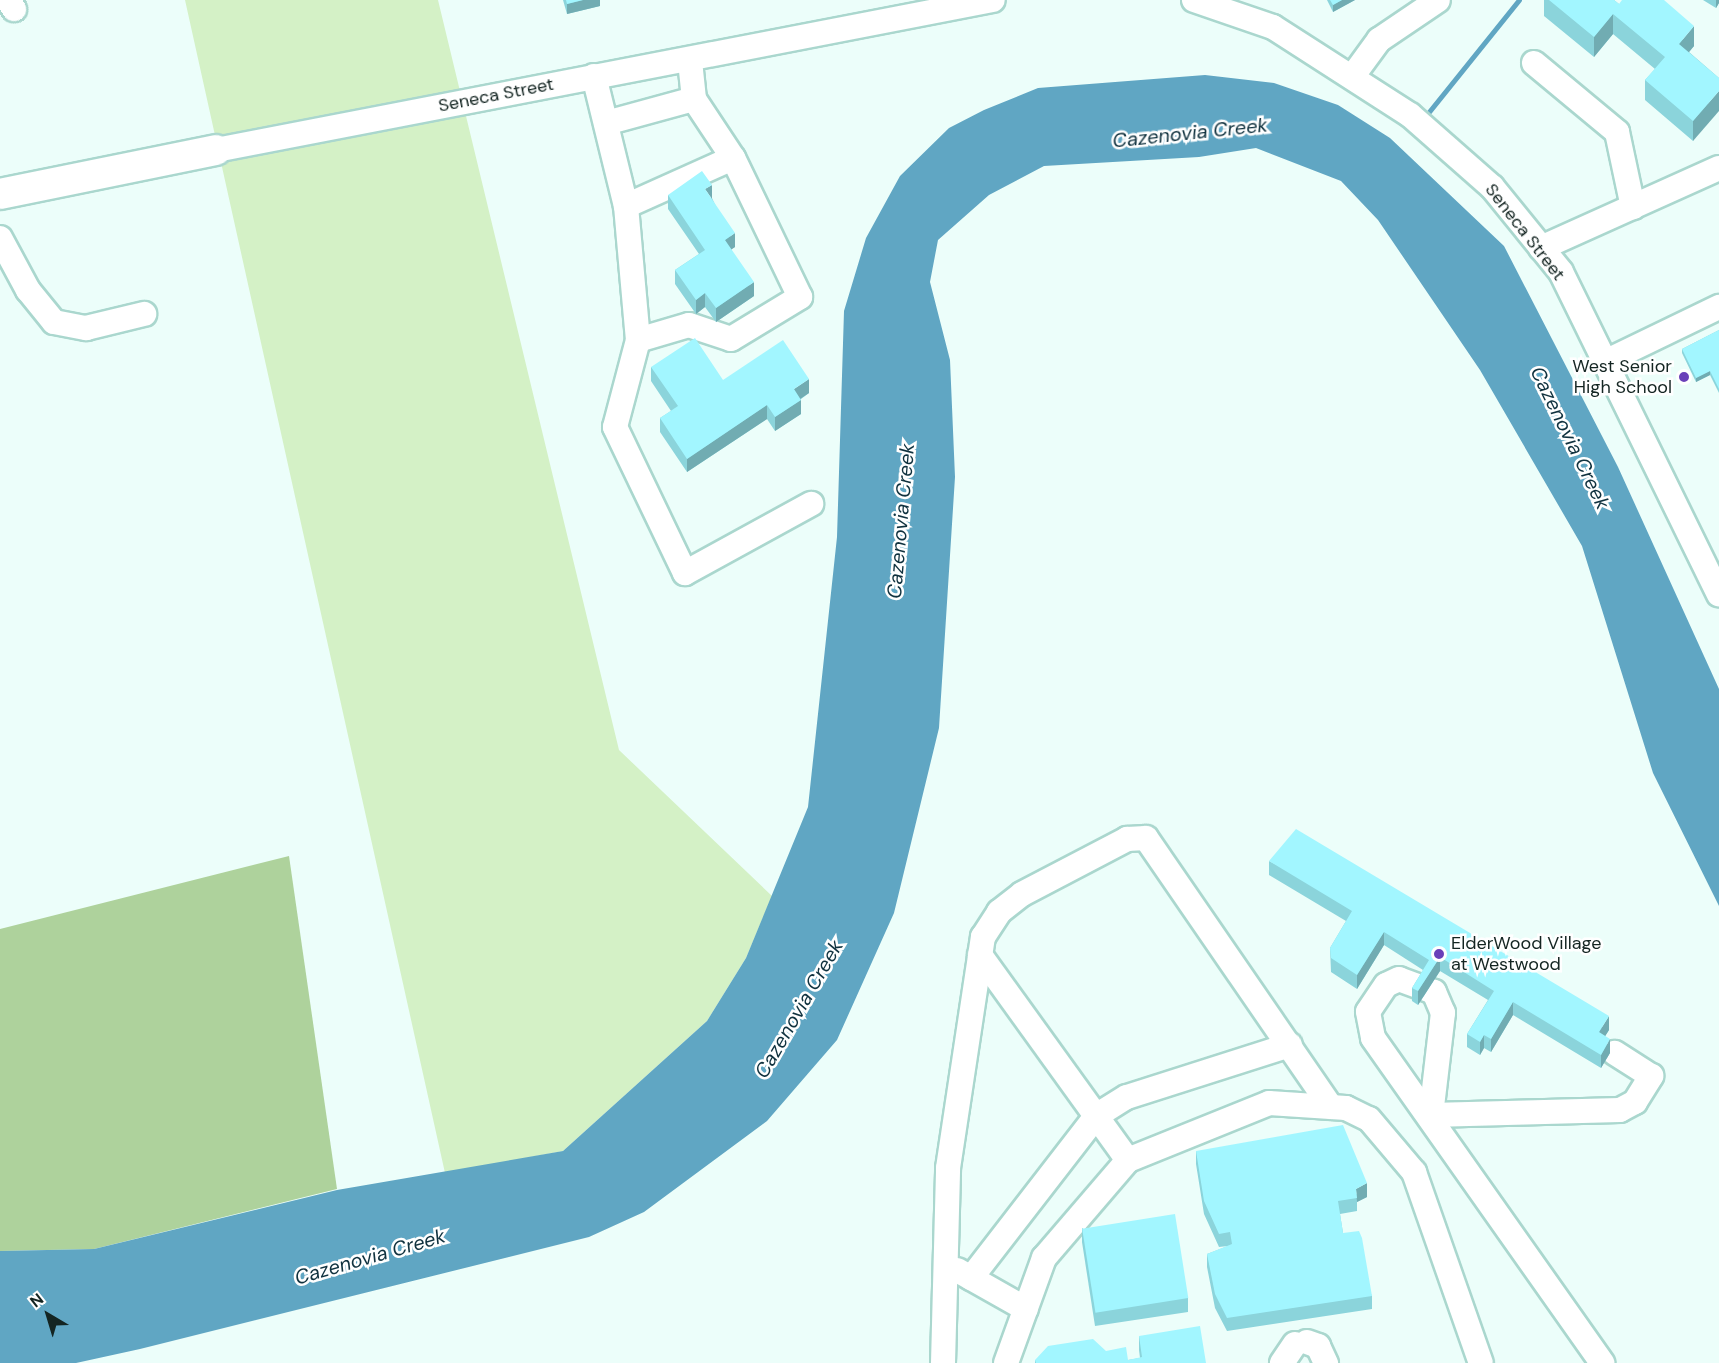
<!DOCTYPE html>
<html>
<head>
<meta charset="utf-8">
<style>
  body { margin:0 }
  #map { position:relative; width:1719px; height:1363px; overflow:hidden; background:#ecfefa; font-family:"DM Sans",sans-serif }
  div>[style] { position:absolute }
  .green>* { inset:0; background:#d4f1c6 }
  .forest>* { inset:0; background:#aed29c }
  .water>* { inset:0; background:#60a6c3 }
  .stream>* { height:5px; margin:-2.5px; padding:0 2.5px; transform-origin:2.5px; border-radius:2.5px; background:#60a6c3 }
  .roads { filter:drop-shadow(2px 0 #aad7ce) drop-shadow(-2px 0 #aad7ce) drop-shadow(0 2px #aad7ce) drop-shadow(0 -2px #aad7ce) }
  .minor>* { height:24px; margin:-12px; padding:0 12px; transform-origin:12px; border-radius:12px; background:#fff }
  .major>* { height:30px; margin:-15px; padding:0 15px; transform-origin:15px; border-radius:15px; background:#fff }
  .wall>* { inset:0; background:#8bd4db }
  .shaded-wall>* { inset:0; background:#71acb2 }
  .building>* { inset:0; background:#a2f6ff; transform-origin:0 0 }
  .dots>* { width:16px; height:16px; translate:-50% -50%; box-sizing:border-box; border:3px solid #fff; border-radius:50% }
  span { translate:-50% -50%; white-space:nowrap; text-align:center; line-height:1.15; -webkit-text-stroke:5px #fff; paint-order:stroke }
  .street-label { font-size:18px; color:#142522 }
  .poi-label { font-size:18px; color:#142522 }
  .right { translate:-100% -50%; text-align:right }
  .left { translate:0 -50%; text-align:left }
  .water-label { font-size:20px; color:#10323f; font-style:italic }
  .north { position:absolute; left:18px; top:1285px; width:60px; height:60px; -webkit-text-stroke:4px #fff; paint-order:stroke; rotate:322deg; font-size:16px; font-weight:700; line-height:24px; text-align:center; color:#142522 }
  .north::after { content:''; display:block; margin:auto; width:21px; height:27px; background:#142522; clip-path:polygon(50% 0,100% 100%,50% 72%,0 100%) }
</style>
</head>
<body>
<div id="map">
  <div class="green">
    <div style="clip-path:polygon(185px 0,438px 0,619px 750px,772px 896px,746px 958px,707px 1021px,563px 1151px,445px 1173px)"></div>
  </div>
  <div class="forest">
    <div style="clip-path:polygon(289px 856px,337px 1189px,94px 1249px,0 1251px,0 929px)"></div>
  </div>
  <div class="water">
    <div style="clip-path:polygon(1205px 75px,1274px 83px,1338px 105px,1390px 138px,1504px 246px,1618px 467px,1719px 689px,1719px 906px,1653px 773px,1582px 546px,1480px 370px,1378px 220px,1341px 181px,1256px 148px,1199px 157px,1044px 166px,989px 195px,938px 240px,930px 282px,950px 360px,955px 477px,939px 728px,894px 913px,837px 1040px,767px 1121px,644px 1212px,589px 1237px,140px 1349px,76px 1363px,0 1363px,0 1251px,94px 1249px,337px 1190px,563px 1151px,707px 1021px,746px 958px,808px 807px,837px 537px,844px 311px,866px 238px,900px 176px,949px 128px,984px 110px,1038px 88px)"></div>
  </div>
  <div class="stream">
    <div style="left:1428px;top:113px;width:145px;rotate:-51.2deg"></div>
  </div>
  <div class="roads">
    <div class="minor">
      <div style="left:8px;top:0;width:11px;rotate:56deg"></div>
      <div style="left:1194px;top:0;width:83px;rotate:18.9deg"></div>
      <div style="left:1273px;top:27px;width:163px;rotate:32.7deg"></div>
      <div style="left:1410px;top:115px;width:109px;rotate:41.3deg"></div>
      <div style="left:1492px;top:187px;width:109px;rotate:50.9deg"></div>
      <div style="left:1561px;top:272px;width:359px;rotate:63.9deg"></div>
      <div style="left:1534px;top:63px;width:108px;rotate:39.7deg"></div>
      <div style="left:1617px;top:132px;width:77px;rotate:78deg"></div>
      <div style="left:594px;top:76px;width:134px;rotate:76.2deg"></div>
      <div style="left:626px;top:206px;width:135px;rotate:84.9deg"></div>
      <div style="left:638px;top:340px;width:90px;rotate:104.8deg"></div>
      <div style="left:615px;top:427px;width:162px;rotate:64.4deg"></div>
      <div style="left:685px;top:573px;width:144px;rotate:-28.7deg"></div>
      <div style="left:1352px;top:77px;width:46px;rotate:-53.9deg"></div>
      <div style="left:1379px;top:40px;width:71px;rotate:-34.1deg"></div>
      <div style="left:606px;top:123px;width:91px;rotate:-15.3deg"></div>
      <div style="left:216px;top:150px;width:791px;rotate:-10.93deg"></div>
      <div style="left:626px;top:206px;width:117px;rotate:-24.2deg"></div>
      <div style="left:0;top:238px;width:59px;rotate:61.7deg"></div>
      <div style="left:28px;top:290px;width:41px;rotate:50.9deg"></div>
      <div style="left:54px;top:322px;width:33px;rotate:11deg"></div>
      <div style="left:86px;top:328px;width:60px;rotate:-13.6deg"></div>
      <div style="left:1541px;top:248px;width:195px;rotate:-24.2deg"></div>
      <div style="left:638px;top:340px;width:53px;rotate:-16.4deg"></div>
      <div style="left:689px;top:325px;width:44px;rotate:18.4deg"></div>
      <div style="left:731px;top:339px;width:81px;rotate:-31.3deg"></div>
      <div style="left:800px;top:297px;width:154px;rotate:-115.7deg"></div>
      <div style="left:733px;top:158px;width:71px;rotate:-123.5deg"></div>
      <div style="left:694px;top:99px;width:38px;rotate:-96deg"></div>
      <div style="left:1605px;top:362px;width:127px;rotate:-25.8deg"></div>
      <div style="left:980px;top:955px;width:253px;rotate:54.2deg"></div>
      <div style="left:1431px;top:1115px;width:103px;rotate:-83.3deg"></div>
      <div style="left:1443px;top:1013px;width:23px;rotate:-113deg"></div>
      <div style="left:1434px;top:992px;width:37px;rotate:-160deg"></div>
      <div style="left:1399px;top:979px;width:14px;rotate:155deg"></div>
      <div style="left:1386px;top:985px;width:32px;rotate:124deg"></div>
      <div style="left:1368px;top:1012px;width:26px;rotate:79deg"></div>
      <div style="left:1373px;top:1038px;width:398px;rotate:54.8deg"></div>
      <div style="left:1431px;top:1115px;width:189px;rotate:-1.5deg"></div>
      <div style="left:1620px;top:1110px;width:17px;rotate:-28deg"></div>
      <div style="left:1635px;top:1102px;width:31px;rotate:-58deg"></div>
      <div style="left:1651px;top:1076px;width:43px;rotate:-147.4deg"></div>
      <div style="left:957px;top:1270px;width:79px;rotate:29.5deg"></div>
      <div style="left:971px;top:1278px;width:205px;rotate:-52.3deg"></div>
      <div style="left:1096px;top:1116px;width:36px;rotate:-32deg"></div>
      <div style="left:1127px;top:1097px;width:171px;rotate:-17.7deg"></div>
      <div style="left:1307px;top:1342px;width:12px;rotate:20deg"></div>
      <div style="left:1318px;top:1346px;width:19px;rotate:65deg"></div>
      <div style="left:943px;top:1363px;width:195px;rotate:-88.5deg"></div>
      <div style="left:948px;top:1168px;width:234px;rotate:-81.4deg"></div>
      <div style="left:983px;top:937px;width:30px;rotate:-57deg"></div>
      <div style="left:999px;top:912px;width:29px;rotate:-38deg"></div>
      <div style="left:1022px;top:894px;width:119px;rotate:-27.6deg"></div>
      <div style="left:1127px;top:839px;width:19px;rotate:-3deg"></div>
      <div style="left:1146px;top:838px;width:326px;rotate:55.5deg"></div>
      <div style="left:1006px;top:1363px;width:112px;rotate:-70.1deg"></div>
      <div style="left:1044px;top:1258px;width:129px;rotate:-49.4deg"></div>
      <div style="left:1128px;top:1160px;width:152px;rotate:-22deg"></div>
      <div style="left:1269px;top:1103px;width:77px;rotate:3.7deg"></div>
      <div style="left:1346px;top:1108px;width:25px;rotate:26deg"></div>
      <div style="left:1369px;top:1119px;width:70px;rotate:49.7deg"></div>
      <div style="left:1414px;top:1172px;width:202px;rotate:70.7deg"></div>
      <div style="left:1282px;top:1363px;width:23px;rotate:-56deg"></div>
    </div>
    <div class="major">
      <div style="left:0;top:194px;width:220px;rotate:-11.5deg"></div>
    </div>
  </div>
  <div class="wall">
    <div style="clip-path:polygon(563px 0,600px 0,600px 6px,567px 14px)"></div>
    <div style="clip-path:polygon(1327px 0,1355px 0,1333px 12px)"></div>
    <div style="clip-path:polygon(1544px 0,1614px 0,1619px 4px,1694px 46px,1689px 52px,1719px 78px,1693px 141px,1645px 100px,1645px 80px,1655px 69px,1613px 34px,1594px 57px,1544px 16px)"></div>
    <div style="clip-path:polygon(1703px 0,1719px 0,1719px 3px,1716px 8px)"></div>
    <div style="clip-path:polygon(668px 195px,712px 198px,735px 247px,731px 249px,754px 296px,716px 322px,705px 307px,696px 314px,675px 284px,675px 270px,699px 254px,668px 209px)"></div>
    <div style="clip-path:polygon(1719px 330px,1719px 393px,1710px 375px,1696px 382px,1682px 353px,1682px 349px)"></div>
    <div style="clip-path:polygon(651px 367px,723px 380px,809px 393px,801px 399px,801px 414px,775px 431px,767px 419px,687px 472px,660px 432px,660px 418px,671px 411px,651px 381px)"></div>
    <div style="clip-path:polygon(1269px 861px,1609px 1030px,1605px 1036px,1610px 1053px,1601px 1068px,1513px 1015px,1491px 1052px,1484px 1048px,1480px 1055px,1467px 1047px,1467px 1034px,1488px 1000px,1440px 971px,1418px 1005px,1412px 1001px,1412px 988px,1423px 970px,1384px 945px,1357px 989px,1331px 972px,1330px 948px,1346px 921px,1269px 875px)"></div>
    <div style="clip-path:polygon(1196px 1151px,1367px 1197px,1357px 1202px,1357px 1211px,1340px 1214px,1343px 1233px,1372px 1296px,1372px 1309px,1227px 1331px,1215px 1308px,1207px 1267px,1207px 1254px,1228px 1246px,1219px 1247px,1204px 1214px,1196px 1164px)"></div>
    <div style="clip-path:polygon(1082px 1228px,1188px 1298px,1188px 1312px,1095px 1326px,1082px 1242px)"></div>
    <div style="clip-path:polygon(1139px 1336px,1206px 1363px,1035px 1363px,1035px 1360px,1128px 1360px,1140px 1358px,1139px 1350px)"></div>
  </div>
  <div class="shaded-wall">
    <div style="clip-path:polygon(583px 0,600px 0,600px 6px,567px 14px,567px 4px)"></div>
    <div style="clip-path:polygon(1342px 0,1355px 0,1333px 12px,1333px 5px)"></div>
    <div style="clip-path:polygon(1716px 0,1719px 0,1719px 3px,1716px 8px)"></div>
    <div style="clip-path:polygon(1613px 14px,1613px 34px,1594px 57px,1594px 37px)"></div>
    <div style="clip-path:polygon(1694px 26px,1694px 46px,1679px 64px,1679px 44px)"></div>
    <div style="clip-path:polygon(1719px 91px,1719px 111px,1693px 141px,1693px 121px)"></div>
    <div style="clip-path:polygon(712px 185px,712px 199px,705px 189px)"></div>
    <div style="clip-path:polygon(735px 233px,735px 247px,725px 254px,725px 240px)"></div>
    <div style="clip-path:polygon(754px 282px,754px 296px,716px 322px,716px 308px)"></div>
    <div style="clip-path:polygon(705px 293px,705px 307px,696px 314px,696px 300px)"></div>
    <div style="clip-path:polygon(1710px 371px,1710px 375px,1696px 382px,1696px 378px)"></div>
    <div style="clip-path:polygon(809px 379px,809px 393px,794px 403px,794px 389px)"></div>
    <div style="clip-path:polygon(801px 400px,801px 414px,775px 431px,775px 417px)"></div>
    <div style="clip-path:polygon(767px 405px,767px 419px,687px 472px,687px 459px)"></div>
    <div style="clip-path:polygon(1384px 932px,1384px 945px,1357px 989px,1357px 975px)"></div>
    <div style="clip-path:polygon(1440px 957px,1440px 971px,1418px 1005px,1418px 991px)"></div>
    <div style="clip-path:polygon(1513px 1002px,1513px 1015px,1491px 1052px,1491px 1039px)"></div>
    <div style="clip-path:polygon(1609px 1016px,1609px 1030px,1599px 1046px,1599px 1032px)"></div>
    <div style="clip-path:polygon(1484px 1035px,1484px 1048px,1480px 1055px,1480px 1042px)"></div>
    <div style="clip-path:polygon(1610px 1039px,1610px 1053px,1601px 1068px,1601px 1055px)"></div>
    <div style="clip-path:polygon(1367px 1183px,1367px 1197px,1357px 1202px,1356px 1189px)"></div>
  </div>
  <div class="building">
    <div style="clip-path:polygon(566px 0,583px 0,567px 4px)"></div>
    <div style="clip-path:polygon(1330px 0,1342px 0,1333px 5px)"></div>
    <div style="clip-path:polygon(1549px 0,1614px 0,1619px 4px,1622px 0,1664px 0,1694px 26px,1679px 44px,1719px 78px,1719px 91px,1693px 121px,1645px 80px,1665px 57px,1613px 14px,1594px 37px)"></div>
    <div style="clip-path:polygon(702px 171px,712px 185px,705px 189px,735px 233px,725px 240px,754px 282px,716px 308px,705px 293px,696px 300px,675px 270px,705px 250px,668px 195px)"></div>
    <div style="clip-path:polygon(1719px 330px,1719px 389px,1710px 371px,1696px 378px,1682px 349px)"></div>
    <div style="clip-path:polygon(695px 338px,723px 380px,783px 340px,809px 379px,794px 389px,801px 400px,775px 417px,767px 405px,687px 459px,660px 418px,678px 406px,651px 367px)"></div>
    <div style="clip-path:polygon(1296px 829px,1609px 1016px,1599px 1032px,1610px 1039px,1601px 1055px,1513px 1002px,1491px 1039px,1484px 1035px,1480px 1042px,1467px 1034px,1494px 991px,1440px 957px,1418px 991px,1412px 988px,1429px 960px,1384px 932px,1357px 975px,1331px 958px,1330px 948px,1352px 911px,1269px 861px)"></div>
    <div style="clip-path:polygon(1343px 1125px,1367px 1183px,1356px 1189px,1357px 1198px,1338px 1201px,1343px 1233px,1359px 1231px,1362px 1238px,1372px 1296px,1227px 1318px,1215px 1294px,1207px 1254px,1232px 1244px,1230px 1232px,1219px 1234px,1204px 1201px,1196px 1151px)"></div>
    <div style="left:1175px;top:1214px;width:85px;height:94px;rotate:81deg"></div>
    <div style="clip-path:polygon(1200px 1326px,1206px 1363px,1036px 1363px,1035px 1360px,1048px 1346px,1093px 1339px,1106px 1351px,1126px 1347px,1128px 1360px,1142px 1357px,1139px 1336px)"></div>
  </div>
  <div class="dots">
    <div style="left:1684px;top:377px;background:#6a40b9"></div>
    <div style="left:1439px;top:954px;background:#6a40b9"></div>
  </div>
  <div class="street-label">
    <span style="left:496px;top:95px;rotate:-11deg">Seneca Street</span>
    <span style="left:1525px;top:232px;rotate:52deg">Seneca Street</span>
  </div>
  <div class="poi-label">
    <span class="right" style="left:1672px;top:377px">West Senior<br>High School</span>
    <span class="left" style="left:1451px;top:954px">ElderWood Village<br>at Westwood</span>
  </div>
  <div class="water-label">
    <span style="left:1190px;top:133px;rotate:-6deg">Cazenovia Creek</span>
    <span style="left:1570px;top:438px;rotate:64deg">Cazenovia Creek</span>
    <span style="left:901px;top:521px;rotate:-85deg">Cazenovia Creek</span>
    <span style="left:799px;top:1009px;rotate:-60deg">Cazenovia Creek</span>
    <span style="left:370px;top:1257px;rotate:-16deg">Cazenovia Creek</span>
  </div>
  <div class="north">N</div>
</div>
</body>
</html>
